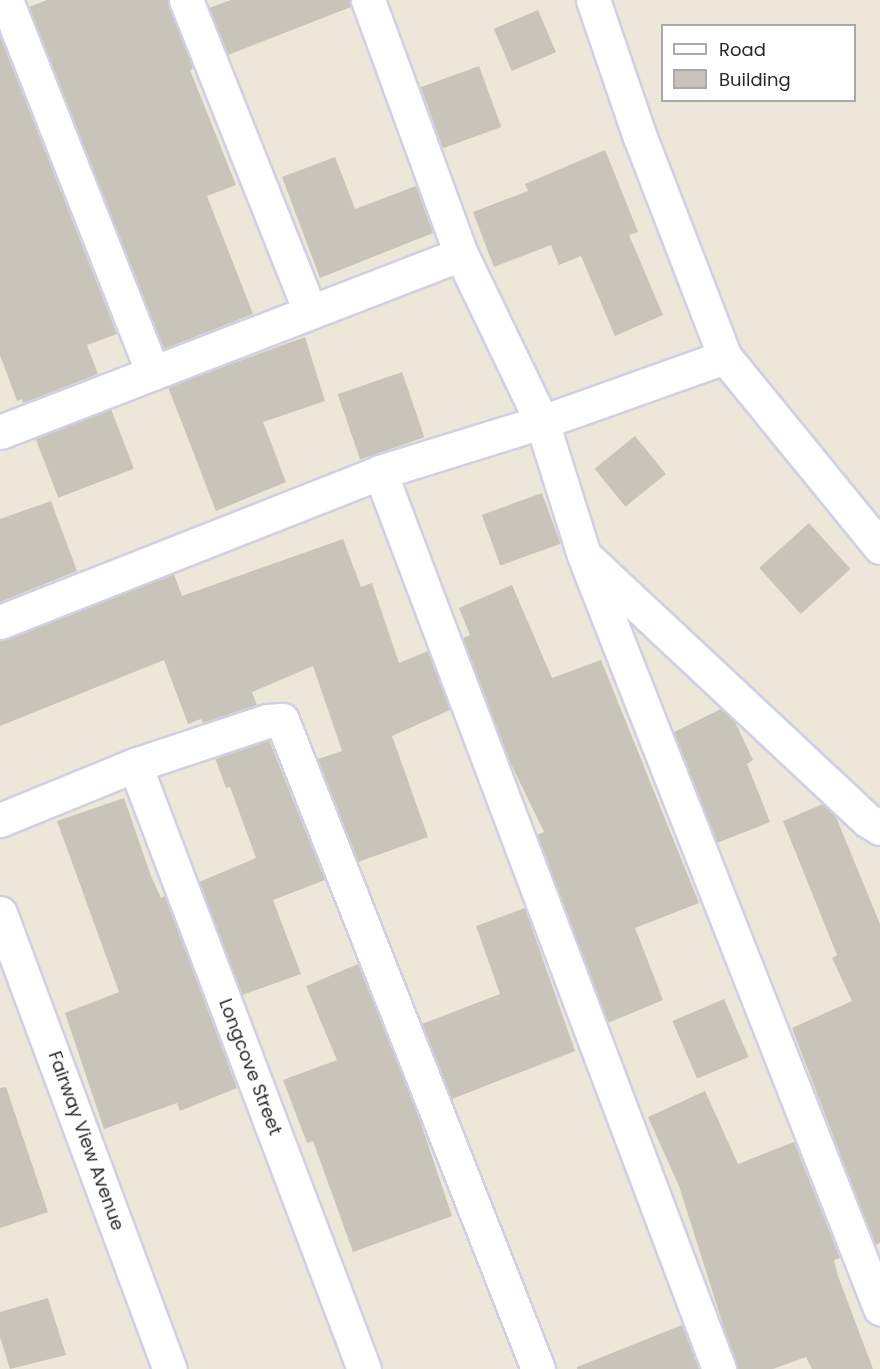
<!DOCTYPE html>
<html>
<head>
<meta charset="utf-8">
<style>
  body { margin:0 }
  #map { position:relative; width:880px; height:1369px; overflow:hidden; background:#ede7d9; font-family:Poppins,sans-serif }
  div>[style] { position:absolute }
  .building>* { inset:0; background:#c8c4b9; transform-origin:0 0 }
  .roads { filter:drop-shadow(2px 0 #cfd0e4) drop-shadow(-2px 0 #cfd0e4) drop-shadow(0 2px #cfd0e4) drop-shadow(0 -2px #cfd0e4) }
  .minor>* { height:33px; margin:-16.5px; padding:0 16.5px; transform-origin:16.5px; border-radius:16.5px; background:#fff }
  span { translate:-50% -50%; white-space:nowrap; text-align:center; line-height:1.15; -webkit-text-stroke:4.5px #fff; paint-order:stroke }
  .street-label { font-size:18px; color:#292929 }
  .legend { position:absolute; left:661px; top:24px; width:195px; height:78px; box-sizing:border-box; background:#fff; border:2px solid #a9a9a9; margin:0; padding:8px 10px; list-style:none; font-size:18px; color:#292929 }
  .legend li { display:flex; align-items:center; gap:12px; height:30px }
  .legend b { width:30px; border:2px solid #a9a9a9 }
</style>
</head>
<body>
<div id="map">
  <div class="building">
    <div style="clip-path:polygon(47px 0,168px 0,193px 68px,190px 70px,236px 185px,207px 196px,253px 314px,164px 349px,29px 7px)"></div>
    <div style="clip-path:polygon(231px 0,350px 0,351px 7px,228px 55px,209px 8px)"></div>
    <div style="left:538px;top:10px;width:46px;height:48px;rotate:67deg"></div>
    <div style="clip-path:polygon(0 36px,117px 334px,87px 345px,98px 374px,23px 403px,22px 399px,17px 401px,0 355px)"></div>
    <div style="left:479px;top:66px;width:65px;height:62px;rotate:70deg"></div>
    <div style="clip-path:polygon(605px 150px,638px 232px,629px 235px,663px 315px,615px 336px,581px 256px,559px 265px,551px 245px,494px 267px,473px 212px,528px 191px,525px 184px)"></div>
    <div style="clip-path:polygon(335px 157px,355px 209px,416px 186px,433px 233px,320px 278px,282px 177px)"></div>
    <div style="clip-path:polygon(305px 337px,325px 401px,263px 422px,286px 482px,216px 511px,168px 387px)"></div>
    <div style="left:402px;top:372px;width:69px;height:68px;rotate:71deg"></div>
    <div style="left:111px;top:409px;width:64px;height:81px;rotate:69deg"></div>
    <div style="left:635px;top:436px;width:49px;height:52px;rotate:51deg"></div>
    <div style="left:542px;top:493px;width:54px;height:64px;rotate:70deg"></div>
    <div style="clip-path:polygon(51px 501px,77px 571px,0 602px,0 519px)"></div>
    <div style="left:809px;top:523px;width:62px;height:67px;rotate:48deg"></div>
    <div style="clip-path:polygon(343px 539px,361px 587px,372px 583px,399px 663px,428px 651px,450px 710px,392px 736px,428px 837px,358px 862px,318px 759px,342px 751px,313px 666px,252px 692px,257px 705px,203px 723px,201px 719px,188px 724px,164px 660px,0 726px,0 640px,174px 574px,182px 596px)"></div>
    <div style="clip-path:polygon(512px 585px,552px 678px,601px 660px,699px 903px,635px 928px,663px 1000px,608px 1023px,537px 835px,544px 832px,509px 760px,463px 638px,470px 635px,459px 608px)"></div>
    <div style="clip-path:polygon(721px 709px,735px 722px,753px 760px,747px 764px,770px 822px,717px 843px,674px 732px)"></div>
    <div style="clip-path:polygon(269px 740px,325px 880px,273px 900px,301px 974px,242px 995px,199px 882px,256px 858px,230px 787px,226px 788px,215px 758px)"></div>
    <div style="clip-path:polygon(124px 798px,151px 876px,161px 898px,165px 896px,237px 1088px,180px 1111px,177px 1103px,104px 1129px,65px 1013px,119px 992px,57px 821px)"></div>
    <div style="clip-path:polygon(823px 804px,836px 817px,880px 924px,880px 1243px,875px 1245px,792px 1028px,852px 1001px,832px 958px,837px 955px,783px 821px)"></div>
    <div style="clip-path:polygon(525px 908px,575px 1051px,452px 1099px,422px 1024px,500px 994px,476px 926px)"></div>
    <div style="clip-path:polygon(358px 964px,417px 1112px,452px 1216px,353px 1252px,313px 1141px,307px 1143px,283px 1080px,337px 1060px,306px 986px)"></div>
    <div style="left:724px;top:999px;width:63px;height:56px;rotate:67deg"></div>
    <div style="clip-path:polygon(6px 1087px,48px 1212px,0 1228px,0 1088px)"></div>
    <div style="clip-path:polygon(705px 1091px,738px 1164px,794px 1142px,840px 1258px,834px 1260px,838px 1276px,873px 1369px,812px 1369px,806px 1357px,773px 1369px,737px 1369px,679px 1186px,648px 1117px)"></div>
    <div style="clip-path:polygon(48px 1298px,66px 1355px,10px 1369px,0 1337px,0 1312px)"></div>
    <div style="clip-path:polygon(682px 1325px,699px 1369px,577px 1369px,577px 1367px)"></div>
  </div>
  <div class="roads">
    <div class="minor">
      <div style="left:6px;top:0;width:401px;rotate:68.5deg"></div>
      <div style="left:186px;top:0;width:336px;rotate:68.3deg"></div>
      <div style="left:368px;top:0;width:270px;rotate:69.9deg"></div>
      <div style="left:461px;top:254px;width:187px;rotate:64.3deg"></div>
      <div style="left:542px;top:422px;width:139px;rotate:72.5deg"></div>
      <div style="left:584px;top:555px;width:388px;rotate:43.1deg"></div>
      <div style="left:867px;top:820px;width:15px;rotate:32deg"></div>
      <div style="left:593px;top:0;width:145px;rotate:71.1deg"></div>
      <div style="left:640px;top:137px;width:236px;rotate:68.9deg"></div>
      <div style="left:725px;top:357px;width:245px;rotate:50.8deg"></div>
      <div style="left:0;top:432px;width:494px;rotate:-21.1deg"></div>
      <div style="left:380px;top:472px;width:959px;rotate:69.3deg"></div>
      <div style="left:587px;top:563px;width:801px;rotate:68.53deg"></div>
      <div style="left:0;top:622px;width:409px;rotate:-21.5deg"></div>
      <div style="left:380px;top:472px;width:170px;rotate:-17.2deg"></div>
      <div style="left:542px;top:422px;width:194px;rotate:-19.6deg"></div>
      <div style="left:135px;top:765px;width:646px;rotate:69.24deg"></div>
      <div style="left:0;top:820px;width:146px;rotate:-22.2deg"></div>
      <div style="left:135px;top:765px;width:139px;rotate:-18.4deg"></div>
      <div style="left:267px;top:721px;width:15px;rotate:-4deg"></div>
      <div style="left:282px;top:720px;width:698px;rotate:68.47deg"></div>
      <div style="left:0;top:913px;width:487px;rotate:69.6deg"></div>
    </div>
  </div>
  <div class="street-label">
    <span style="left:250px;top:1067px;rotate:69deg">Longcove Street</span>
    <span style="left:86px;top:1141px;rotate:70deg">Fairway View Avenue</span>
  </div>
  <ul class="legend">
  <li><b style="height:8px;background:#fff"></b>Road</li>
  <li><b style="height:16px;background:#c8c4b9"></b>Building</li>
  </ul>
</div>
</body>
</html>
